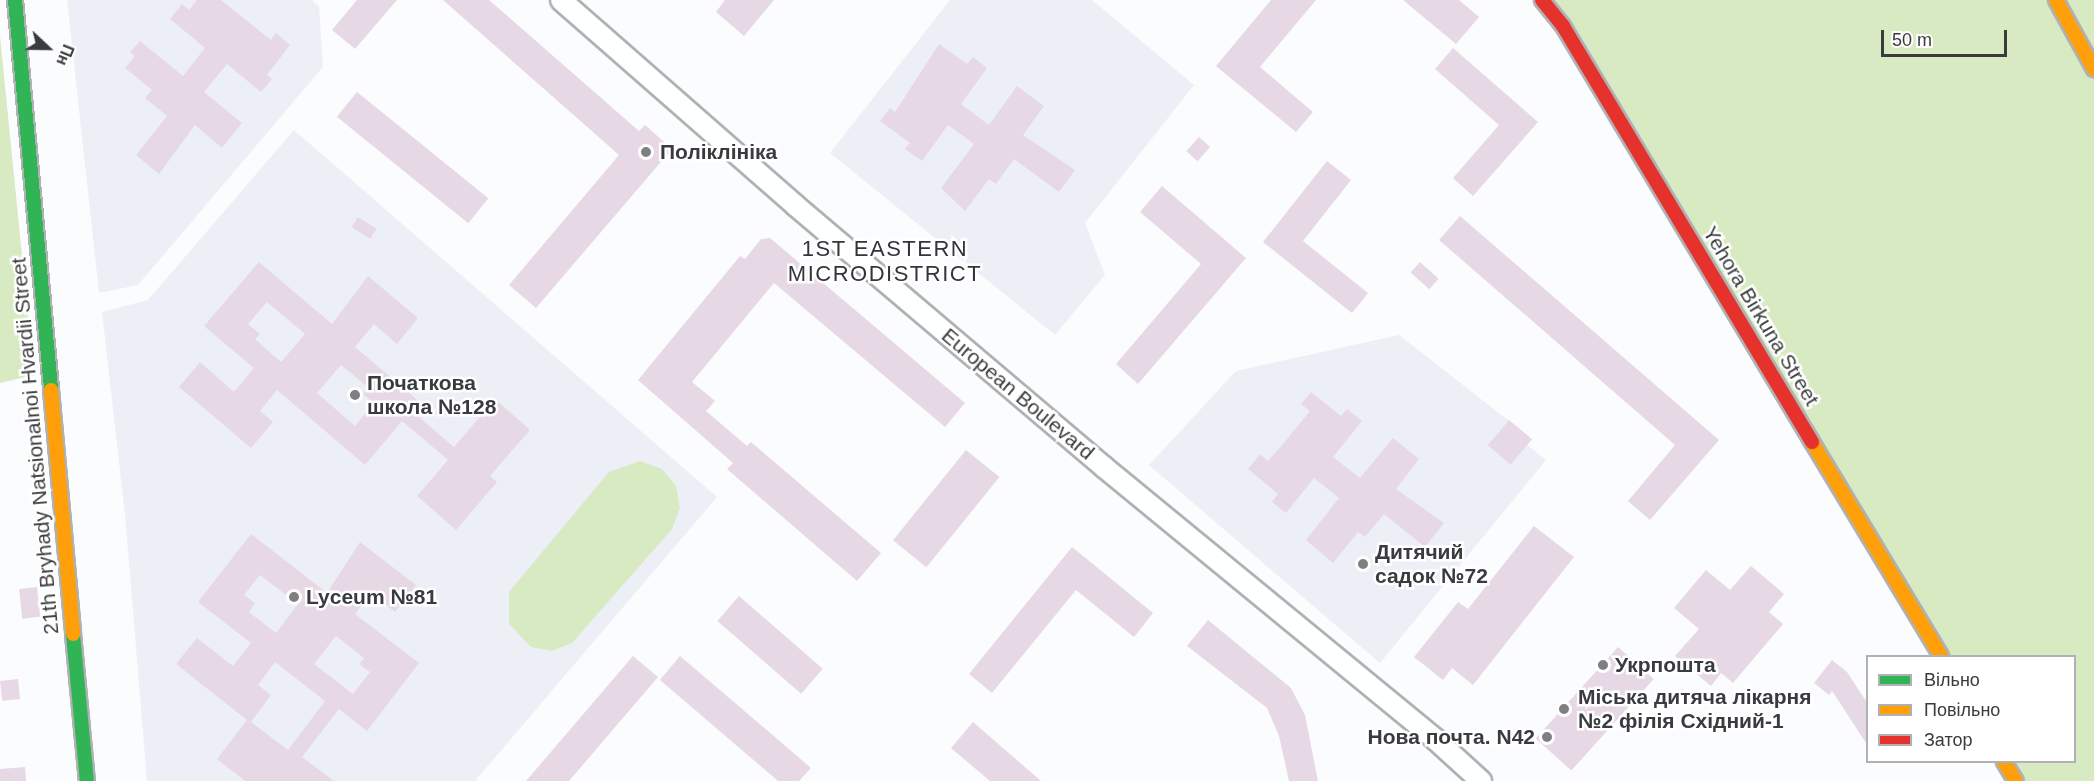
<!DOCTYPE html>
<html>
<head>
<meta charset="utf-8">
<style>
  body { margin:0 }
  #map { position:relative; width:2094px; height:781px; overflow:hidden; background:#fbfcfe; font-family:Arial,sans-serif }
  div>[style] { position:absolute }
  .built>* { inset:0; background:#edeff7 }
  .green>* { inset:0; background:#d8eac2 }
  .building>* { inset:0; background:#e7d8e5; transform-origin:0 0 }
  .roads { filter:drop-shadow(2px 0 #b0b1b3) drop-shadow(-2px 0 #b0b1b3) drop-shadow(0 2px #b0b1b3) drop-shadow(0 -2px #b0b1b3) }
  .street>* { height:20px; margin:-10px; padding:0 10px; transform-origin:10px; border-radius:10px; background:#feffff }
  .fast>* { height:14px; margin:-7px; padding:0 7px; transform-origin:7px; border-radius:7px; background:#30b455 }
  .slow>* { height:14px; margin:-7px; padding:0 7px; transform-origin:7px; border-radius:7px; background:#ff9f0a }
  .jam>* { height:14px; margin:-7px; padding:0 7px; transform-origin:7px; border-radius:7px; background:#e5322d }
  .dots>* { width:16px; height:16px; translate:-50% -50%; box-sizing:border-box; border:3px solid #fff; border-radius:50% }
  span { translate:-50% -50%; white-space:nowrap; text-align:center; line-height:1.15; -webkit-text-stroke:5px #fff; paint-order:stroke }
  .poi-label { font-size:21px; color:#3a3b3e; font-weight:700 }
  .left { translate:0 -50%; text-align:left }
  .right { translate:-100% -50%; text-align:right }
  .street-label { font-size:21px; color:#3a3b3e }
  .neighbourhood-label { font-size:22px; color:#34353a; letter-spacing:1.5px }
  .legend { position:absolute; left:1866px; top:655px; width:210px; height:108px; box-sizing:border-box; background:#fff; border:2px solid #b0b1b2; margin:0; padding:8px 10px; list-style:none; font-size:18px; color:#3a3b3e }
  .legend li { display:flex; align-items:center; gap:12px; height:30px }
  .legend b { width:30px; border:2px solid #b0b1b2 }
  .north { position:absolute; left:18px; top:18px; width:60px; height:60px; -webkit-text-stroke:4px #fff; paint-order:stroke; rotate:112deg; font-size:16px; font-weight:700; line-height:24px; text-align:center; color:#3a3b3e }
  .north::after { content:''; display:block; margin:auto; width:21px; height:27px; background:#3a3b3e; clip-path:polygon(50% 0,100% 100%,50% 72%,0 100%) }
  .scale { position:absolute; left:1881px; top:30px; width:126px; height:27px; box-sizing:border-box; border:3px solid #3a3b3e; border-top:0; padding-left:8px; font-size:18px; line-height:21px; white-space:nowrap; color:#3a3b3e; -webkit-text-stroke:4px #fff; paint-order:stroke }
</style>
</head>
<body>
<div id="map">
  <div class="built">
    <div style="clip-path:polygon(67px 0,312px 0,319px 6px,323px 67px,138px 285px,99px 293px)"></div>
    <div style="clip-path:polygon(950px 0,1092px 0,1194px 85px,1085px 223px,1105px 275px,1055px 335px,830px 153px)"></div>
    <div style="clip-path:polygon(294px 130px,717px 497px,475px 781px,147px 781px,125px 515px,102px 312px,148px 300px)"></div>
    <div style="clip-path:polygon(1399px 335px,1532px 439px,1527px 445px,1546px 460px,1380px 663px,1149px 465px,1236px 371px)"></div>
  </div>
  <div class="green">
    <div style="clip-path:polygon(1542px 0,2094px 0,2094px 781px,2016px 781px,2004px 762px,2074px 762px,2074px 656px,1941px 656px)"></div>
    <div style="clip-path:polygon(0 36px,34px 375px,0 383px)"></div>
    <div style="clip-path:polygon(640px 461px,662px 469px,676px 486px,680px 508px,672px 529px,572px 643px,552px 651px,531px 647px,509px 624px,509px 592px,609px 472px)"></div>
  </div>
  <div class="building">
    <div style="clip-path:polygon(197px 0,221px 0,271px 40px,276px 33px,290px 45px,267px 75px,272px 79px,261px 92px,227px 64px,204px 92px,242px 123px,222px 148px,195px 125px,159px 174px,136px 155px,167px 116px,145px 98px,152px 90px,125px 68px,135px 56px,130px 52px,140px 41px,183px 76px,205px 48px,170px 19px,182px 4px,189px 10px)"></div>
    <div style="clip-path:polygon(357px 0,397px 0,355px 49px,332px 30px)"></div>
    <div style="clip-path:polygon(443px 0,489px 0,639px 131px,645px 125px,672px 149px,536px 308px,509px 285px,619px 155px)"></div>
    <div style="clip-path:polygon(725px 0,774px 0,744px 36px,716px 12px)"></div>
    <div style="clip-path:polygon(1271px 0,1316px 0,1260px 67px,1313px 112px,1296px 132px,1216px 66px)"></div>
    <div style="clip-path:polygon(1403px 0,1459px 0,1479px 17px,1456px 44px)"></div>
    <div style="clip-path:polygon(939px 44px,967px 64px,973px 57px,987px 68px,961px 104px,989px 125px,1017px 86px,1044px 106px,1023px 135px,1075px 170px,1059px 192px,1014px 159px,996px 184px,989px 179px,965px 211px,941px 188px,974px 144px,948px 125px,922px 161px,905px 149px,910px 143px,880px 121px,890px 108px,895px 112px)"></div>
    <div style="clip-path:polygon(1453px 48px,1538px 122px,1473px 196px,1453px 178px,1499px 125px,1435px 69px)"></div>
    <div style="left:357px;top:92px;width:169px;height:32px;rotate:39deg"></div>
    <div style="left:1199px;top:137px;width:15px;height:19px;rotate:42deg"></div>
    <div style="clip-path:polygon(1327px 161px,1351px 180px,1303px 241px,1368px 293px,1352px 313px,1263px 242px)"></div>
    <div style="clip-path:polygon(1162px 186px,1246px 258px,1138px 384px,1116px 364px,1201px 264px,1140px 212px)"></div>
    <div style="clip-path:polygon(1460px 216px,1719px 440px,1650px 520px,1628px 501px,1675px 445px,1439px 240px)"></div>
    <div style="left:358px;top:217px;width:22px;height:12px;rotate:32deg"></div>
    <div style="clip-path:polygon(770px 238px,965px 403px,945px 427px,774px 283px,692px 382px,715px 401px,706px 411px,747px 446px,751px 442px,881px 553px,857px 581px,727px 469px,733px 463px,638px 380px,740px 256px,745px 259px,761px 239px)"></div>
    <div style="clip-path:polygon(evenodd,259px 262px,332px 324px,368px 276px,418px 318px,397px 344px,374px 324px,355px 347px,421px 403px,413px 412px,454px 447px,495px 399px,530px 430px,490px 476px,497px 482px,456px 530px,417px 496px,448px 460px,402px 421px,365px 465px,277px 390px,260px 411px,273px 422px,251px 448px,179px 387px,200px 362px,234px 392px,254px 368px,204px 326px,259px 262px,267px 302px,305px 334px,281px 362px,255px 339px,260px 334px,248px 324px,267px 302px,259px 262px,341px 365px,369px 388px,363px 394px,374px 403px,355px 426px,317px 393px,341px 365px)"></div>
    <div style="left:1420px;top:262px;width:25px;height:14px;rotate:42deg"></div>
    <div style="clip-path:polygon(1311px 392px,1341px 416px,1347px 409px,1362px 421px,1333px 457px,1360px 478px,1393px 438px,1419px 459px,1396px 489px,1444px 523px,1425px 547px,1384px 514px,1365px 537px,1358px 532px,1333px 563px,1306px 540px,1339px 498px,1314px 478px,1286px 513px,1272px 502px,1278px 494px,1248px 469px,1260px 454px,1268px 461px,1283px 444px,1310px 411px,1301px 404px)"></div>
    <div style="left:1509px;top:420px;width:30px;height:33px;rotate:40deg"></div>
    <div style="left:966px;top:450px;width:43px;height:116px;rotate:39deg"></div>
    <div style="clip-path:polygon(1534px 526px,1574px 557px,1473px 685px,1452px 668px,1443px 680px,1414px 657px,1458px 602px,1468px 609px)"></div>
    <div style="clip-path:polygon(evenodd,251px 534px,327px 593px,360px 542px,416px 585px,395px 612px,371px 593px,355px 614px,419px 663px,367px 731px,339px 709px,302px 757px,334px 781px,245px 781px,217px 759px,247px 720px,176px 664px,197px 638px,233px 666px,251px 643px,198px 602px,251px 534px,260px 575px,298px 604px,276px 633px,249px 612px,255px 603px,244px 595px,260px 575px,251px 534px,336px 636px,364px 658px,359px 664px,370px 672px,353px 694px,314px 664px,336px 636px,251px 534px,275px 662px,325px 701px,288px 750px,251px 722px,271px 695px,258px 685px,275px 662px)"></div>
    <div style="clip-path:polygon(1072px 547px,1153px 613px,1134px 637px,1076px 590px,992px 693px,969px 674px)"></div>
    <div style="clip-path:polygon(1751px 566px,1784px 594px,1769px 612px,1783px 624px,1733px 683px,1721px 673px,1711px 686px,1675px 656px,1699px 629px,1674px 608px,1706px 570px,1730px 590px)"></div>
    <div style="left:37px;top:587px;width:30px;height:18px;rotate:84deg"></div>
    <div style="left:739px;top:596px;width:111px;height:33px;rotate:41deg"></div>
    <div style="clip-path:polygon(1208px 620px,1291px 688px,1305px 715px,1318px 781px,1289px 781px,1279px 736px,1267px 708px,1187px 646px)"></div>
    <div style="left:1618px;top:647px;width:48px;height:123px;rotate:42deg"></div>
    <div style="clip-path:polygon(633px 656px,658px 677px,569px 781px,526px 781px)"></div>
    <div style="clip-path:polygon(680px 656px,811px 768px,799px 781px,778px 781px,660px 680px)"></div>
    <div style="clip-path:polygon(1832px 660px,1847px 672px,1868px 704px,1868px 746px,1832px 691px,1829px 695px,1814px 683px)"></div>
    <div style="left:18px;top:679px;width:20px;height:18px;rotate:84deg"></div>
    <div style="clip-path:polygon(973px 722px,1041px 781px,990px 781px,951px 748px)"></div>
    <div style="clip-path:polygon(25px 767px,26px 781px,0 781px,0 769px)"></div>
  </div>
  <div class="roads">
    <div class="street">
      <div style="left:561px;top:0;width:311px;rotate:41.2deg"></div>
      <div style="left:795px;top:205px;width:405px;rotate:40.3deg"></div>
      <div style="left:1104px;top:467px;width:430px;rotate:39.4deg"></div>
      <div style="left:1436px;top:740px;width:61px;rotate:42.3deg"></div>
    </div>
    <div class="fast">
      <div style="left:15px;top:0;width:392px;rotate:84.7deg"></div>
      <div style="left:73px;top:634px;width:148px;rotate:84.6deg"></div>
    </div>
    <div class="slow">
      <div style="left:2056px;top:0;width:79px;rotate:61.2deg"></div>
      <div style="left:51px;top:390px;width:245px;rotate:84.8deg"></div>
      <div style="left:1812px;top:442px;width:250px;rotate:58.9deg"></div>
      <div style="left:2004px;top:762px;width:22px;rotate:58deg"></div>
    </div>
    <div class="jam">
      <div style="left:1542px;top:0;width:33px;rotate:51deg"></div>
      <div style="left:1563px;top:26px;width:485px;rotate:59.1deg"></div>
    </div>
  </div>
  <div class="dots">
    <div style="left:646px;top:152px;background:#7e7f81"></div>
    <div style="left:355px;top:395px;background:#7e7f81"></div>
    <div style="left:1363px;top:564px;background:#7e7f81"></div>
    <div style="left:294px;top:597px;background:#7e7f81"></div>
    <div style="left:1603px;top:665px;background:#7e7f81"></div>
    <div style="left:1564px;top:709px;background:#7e7f81"></div>
    <div style="left:1547px;top:737px;background:#7e7f81"></div>
  </div>
  <div class="poi-label">
    <span class="left" style="left:660px;top:152px">Поліклініка</span>
    <span class="left" style="left:367px;top:395px">Початкова<br>школа №128</span>
    <span class="left" style="left:1375px;top:564px">Дитячий<br>садок №72</span>
    <span class="left" style="left:306px;top:597px">Lyceum №81</span>
    <span class="left" style="left:1615px;top:665px">Укрпошта</span>
    <span class="left" style="left:1578px;top:709px">Міська дитяча лікарня<br>№2 філія Східний-1</span>
    <span class="right" style="left:1535px;top:737px">Нова почта. N42</span>
  </div>
  <div class="street-label">
    <span style="left:1761px;top:316px;rotate:59deg">Yehora Birkuna Street</span>
    <span style="left:1018px;top:394px;rotate:40deg">European Boulevard</span>
    <span style="left:35px;top:446px;rotate:-95deg">21th Bryhady Natsionalnoi Hvardii Street</span>
  </div>
  <div class="neighbourhood-label">
    <span style="left:885px;top:261px">1ST EASTERN<br>MICRODISTRICT</span>
  </div>
  <ul class="legend">
  <li><b style="height:8px;background:#30b455"></b>Вільно</li>
  <li><b style="height:8px;background:#ff9f0a"></b>Повільно</li>
  <li><b style="height:8px;background:#e5322d"></b>Затор</li>
  </ul>
  <div class="north">Пн</div>
  <div class="scale">50 m</div>
</div>
</body>
</html>
